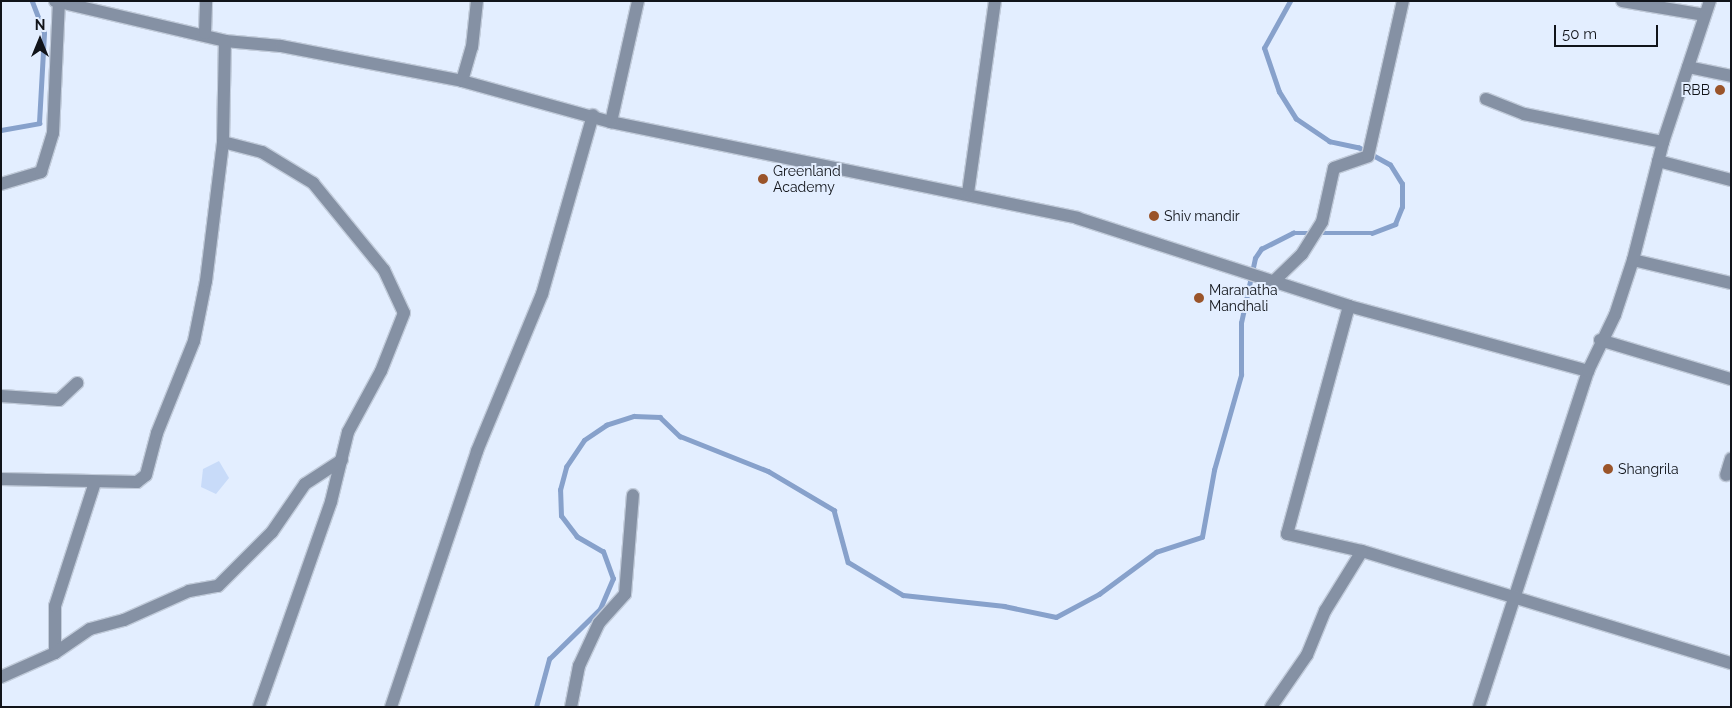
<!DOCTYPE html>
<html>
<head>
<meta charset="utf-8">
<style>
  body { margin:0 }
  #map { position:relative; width:1732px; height:708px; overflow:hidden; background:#e3eeff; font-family:Raleway,sans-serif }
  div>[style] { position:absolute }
  .green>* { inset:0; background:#c8dbf9 }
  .stream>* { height:4.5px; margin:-2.25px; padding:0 2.25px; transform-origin:2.25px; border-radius:2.25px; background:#87a1cb }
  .roads { filter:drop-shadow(1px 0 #c1cbda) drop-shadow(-1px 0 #c1cbda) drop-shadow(0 1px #c1cbda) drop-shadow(0 -1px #c1cbda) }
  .minor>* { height:12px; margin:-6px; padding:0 6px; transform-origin:6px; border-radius:6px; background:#8591a4 }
  .dots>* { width:14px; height:14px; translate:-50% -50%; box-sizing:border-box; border:2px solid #e3eeff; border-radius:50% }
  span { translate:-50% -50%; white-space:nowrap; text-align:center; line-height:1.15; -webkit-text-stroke:4px #e3eeff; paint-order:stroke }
  .poi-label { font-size:14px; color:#11141a }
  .right { translate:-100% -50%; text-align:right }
  .left { translate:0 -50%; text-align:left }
  .frame { position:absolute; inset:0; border:2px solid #11141a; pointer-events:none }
  .north { position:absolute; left:15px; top:15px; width:50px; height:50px; -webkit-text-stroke:4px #e3eeff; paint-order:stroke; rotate:0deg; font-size:14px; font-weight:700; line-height:20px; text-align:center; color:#11141a }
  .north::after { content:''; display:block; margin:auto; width:18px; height:22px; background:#11141a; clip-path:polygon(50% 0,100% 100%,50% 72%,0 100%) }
  .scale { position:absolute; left:1554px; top:25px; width:104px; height:22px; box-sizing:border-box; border:2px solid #11141a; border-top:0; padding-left:6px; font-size:15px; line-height:18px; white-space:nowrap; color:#11141a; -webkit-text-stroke:4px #e3eeff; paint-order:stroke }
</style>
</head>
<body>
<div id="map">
  <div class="green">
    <div style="clip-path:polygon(219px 461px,229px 478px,216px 494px,201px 487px,203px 469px)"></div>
  </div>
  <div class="stream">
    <div style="left:1px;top:130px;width:39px;rotate:-10deg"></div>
    <div style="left:39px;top:123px;width:90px;rotate:-86.8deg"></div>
    <div style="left:44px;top:33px;width:34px;rotate:-111deg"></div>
    <div style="left:536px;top:707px;width:50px;rotate:-74.8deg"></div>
    <div style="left:549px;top:659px;width:71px;rotate:-44.4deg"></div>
    <div style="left:600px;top:609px;width:33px;rotate:-67deg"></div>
    <div style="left:613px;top:579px;width:29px;rotate:-110deg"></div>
    <div style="left:603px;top:552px;width:30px;rotate:-150deg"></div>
    <div style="left:577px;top:537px;width:26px;rotate:-127deg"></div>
    <div style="left:561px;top:516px;width:26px;rotate:-92deg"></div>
    <div style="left:560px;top:490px;width:24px;rotate:-75deg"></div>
    <div style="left:566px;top:467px;width:32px;rotate:-56deg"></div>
    <div style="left:584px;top:440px;width:27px;rotate:-34deg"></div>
    <div style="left:606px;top:425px;width:29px;rotate:-18deg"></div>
    <div style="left:634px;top:416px;width:26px;rotate:2deg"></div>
    <div style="left:660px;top:417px;width:28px;rotate:44deg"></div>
    <div style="left:680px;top:436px;width:95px;rotate:21.7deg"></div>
    <div style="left:768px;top:471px;width:77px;rotate:30.6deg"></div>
    <div style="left:834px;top:510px;width:54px;rotate:74.9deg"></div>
    <div style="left:848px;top:562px;width:64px;rotate:31deg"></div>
    <div style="left:903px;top:595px;width:102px;rotate:6.2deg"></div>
    <div style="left:1004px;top:606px;width:53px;rotate:11.9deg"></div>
    <div style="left:1056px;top:617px;width:49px;rotate:-28.1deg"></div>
    <div style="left:1099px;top:594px;width:71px;rotate:-36.4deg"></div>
    <div style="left:1156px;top:552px;width:48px;rotate:-18.1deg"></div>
    <div style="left:1202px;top:537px;width:68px;rotate:-79.8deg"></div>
    <div style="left:1214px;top:470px;width:99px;rotate:-74.1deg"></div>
    <div style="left:1241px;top:375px;width:52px;rotate:-90deg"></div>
    <div style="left:1241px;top:323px;width:66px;rotate:-77.8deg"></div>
    <div style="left:1255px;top:258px;width:11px;rotate:-56deg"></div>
    <div style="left:1261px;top:249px;width:36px;rotate:-27deg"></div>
    <div style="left:1293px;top:233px;width:79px"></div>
    <div style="left:1372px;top:233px;width:25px;rotate:-21deg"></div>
    <div style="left:1395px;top:224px;width:18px;rotate:-68deg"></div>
    <div style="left:1402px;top:207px;width:23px;rotate:-90deg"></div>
    <div style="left:1402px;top:184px;width:22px;rotate:-122deg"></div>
    <div style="left:1390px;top:165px;width:35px;rotate:-151deg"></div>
    <div style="left:1359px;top:148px;width:30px;rotate:-168deg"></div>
    <div style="left:1330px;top:142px;width:41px;rotate:-145.9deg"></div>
    <div style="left:1296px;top:119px;width:32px;rotate:-122deg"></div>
    <div style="left:1279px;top:92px;width:46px;rotate:-108.8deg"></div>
    <div style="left:1264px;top:48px;width:54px;rotate:-61deg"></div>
  </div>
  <div class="roads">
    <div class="minor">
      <div style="left:55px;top:1px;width:175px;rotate:13.2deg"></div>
      <div style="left:225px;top:41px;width:56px;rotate:5.1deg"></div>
      <div style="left:281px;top:46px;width:184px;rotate:10.9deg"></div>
      <div style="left:462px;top:81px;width:155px;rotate:15.4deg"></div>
      <div style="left:611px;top:122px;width:476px;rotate:11.6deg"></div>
      <div style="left:1077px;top:218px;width:286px;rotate:17.9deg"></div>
      <div style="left:1349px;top:306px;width:248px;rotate:15.2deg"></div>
      <div style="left:1588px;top:371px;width:353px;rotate:108deg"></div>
      <div style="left:1622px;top:1px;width:84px;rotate:9.6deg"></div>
      <div style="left:205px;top:33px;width:32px;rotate:-88deg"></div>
      <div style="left:1688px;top:67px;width:44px;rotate:11.8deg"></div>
      <div style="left:462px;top:81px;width:35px;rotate:-74deg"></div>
      <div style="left:472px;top:47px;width:46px;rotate:-83.8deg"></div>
      <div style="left:1486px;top:99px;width:41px;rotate:21.5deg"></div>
      <div style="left:1524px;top:114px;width:142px;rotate:11.4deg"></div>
      <div style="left:611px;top:122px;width:124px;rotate:-77.4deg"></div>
      <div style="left:223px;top:142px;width:40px;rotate:14.4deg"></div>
      <div style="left:262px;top:152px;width:60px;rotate:31.3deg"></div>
      <div style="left:313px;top:183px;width:112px;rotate:50.8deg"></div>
      <div style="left:384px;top:270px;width:47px;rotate:65.1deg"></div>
      <div style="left:404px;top:313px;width:62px;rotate:111.6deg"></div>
      <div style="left:381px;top:371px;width:69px;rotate:118.4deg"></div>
      <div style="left:348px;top:432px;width:72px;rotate:103.7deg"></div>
      <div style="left:331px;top:502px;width:217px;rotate:109.4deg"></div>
      <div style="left:1658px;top:161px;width:75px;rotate:14.6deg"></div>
      <div style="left:1px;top:184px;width:42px;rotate:-16.7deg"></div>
      <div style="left:41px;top:172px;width:41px;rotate:-72.9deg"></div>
      <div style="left:53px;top:133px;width:130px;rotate:-87.4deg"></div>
      <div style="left:968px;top:193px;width:194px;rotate:-82deg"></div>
      <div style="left:1633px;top:260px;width:101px;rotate:13.2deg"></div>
      <div style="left:1273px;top:282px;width:40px;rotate:-44deg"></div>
      <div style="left:1302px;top:254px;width:38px;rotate:-58deg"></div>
      <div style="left:1322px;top:222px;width:55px;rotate:-77.5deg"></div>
      <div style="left:1334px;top:168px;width:36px;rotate:-19deg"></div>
      <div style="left:1368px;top:156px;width:159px;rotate:-77.3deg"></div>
      <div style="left:1349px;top:306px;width:236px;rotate:105.2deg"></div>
      <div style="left:1287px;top:534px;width:77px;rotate:12.8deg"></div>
      <div style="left:1362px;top:551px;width:386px;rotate:16.9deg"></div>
      <div style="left:1600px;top:340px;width:137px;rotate:16.6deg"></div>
      <div style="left:1588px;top:371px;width:62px;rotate:-64.3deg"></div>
      <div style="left:1615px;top:315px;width:58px;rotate:-71.9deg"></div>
      <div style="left:1633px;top:260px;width:122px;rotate:-75.7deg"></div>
      <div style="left:1663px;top:142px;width:149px;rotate:-71.6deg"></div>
      <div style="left:1px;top:396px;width:58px;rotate:3.9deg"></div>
      <div style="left:59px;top:400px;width:25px;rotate:-43deg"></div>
      <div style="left:1726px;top:475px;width:17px;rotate:-73deg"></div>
      <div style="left:1px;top:479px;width:136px;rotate:1.3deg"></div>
      <div style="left:137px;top:482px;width:11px;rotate:-38deg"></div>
      <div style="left:146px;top:475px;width:43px;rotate:-75.3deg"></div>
      <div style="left:157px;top:433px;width:99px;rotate:-68.1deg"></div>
      <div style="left:194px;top:341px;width:61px;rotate:-78.7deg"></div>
      <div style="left:206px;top:281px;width:140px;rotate:-83deg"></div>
      <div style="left:223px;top:142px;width:101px;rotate:-88.9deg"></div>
      <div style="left:55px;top:653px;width:47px;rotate:-90deg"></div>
      <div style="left:55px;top:606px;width:130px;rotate:-72.1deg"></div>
      <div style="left:1px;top:677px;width:59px;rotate:-24deg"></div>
      <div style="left:55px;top:653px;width:42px;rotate:-34.4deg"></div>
      <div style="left:90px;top:629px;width:35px;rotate:-15deg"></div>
      <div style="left:124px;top:620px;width:71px;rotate:-24deg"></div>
      <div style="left:189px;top:591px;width:29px;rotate:-10deg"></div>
      <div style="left:218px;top:586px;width:76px;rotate:-45deg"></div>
      <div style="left:272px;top:532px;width:58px;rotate:-55.5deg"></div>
      <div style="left:305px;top:484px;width:44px;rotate:-33deg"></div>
      <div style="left:391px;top:707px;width:270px;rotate:-71.4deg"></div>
      <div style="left:477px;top:451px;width:170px;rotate:-67.5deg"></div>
      <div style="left:542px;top:294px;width:186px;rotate:-74.1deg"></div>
      <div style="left:571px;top:707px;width:42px;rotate:-79deg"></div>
      <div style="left:579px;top:666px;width:47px;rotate:-65.1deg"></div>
      <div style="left:599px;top:623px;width:39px;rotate:-48deg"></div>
      <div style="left:625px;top:594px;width:99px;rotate:-85.4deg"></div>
      <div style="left:1271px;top:707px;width:63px;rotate:-55.3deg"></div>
      <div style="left:1307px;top:655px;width:48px;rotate:-67.8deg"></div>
      <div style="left:1325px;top:611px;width:70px;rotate:-58.3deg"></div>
    </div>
  </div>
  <div class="dots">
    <div style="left:1720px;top:90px;background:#9a542a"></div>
    <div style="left:763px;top:179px;background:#9a542a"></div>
    <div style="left:1154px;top:216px;background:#9a542a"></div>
    <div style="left:1199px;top:298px;background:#9a542a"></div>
    <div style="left:1608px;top:469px;background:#9a542a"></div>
  </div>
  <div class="poi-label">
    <span class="right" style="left:1710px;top:90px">RBB</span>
    <span class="left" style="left:773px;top:179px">Greenland<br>Academy</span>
    <span class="left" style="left:1164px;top:216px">Shiv mandir</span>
    <span class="left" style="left:1209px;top:298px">Maranatha<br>Mandhali</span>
    <span class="left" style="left:1618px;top:469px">Shangrila</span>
  </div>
  <div class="frame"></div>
  <div class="north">N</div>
  <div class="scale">50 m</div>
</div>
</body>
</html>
